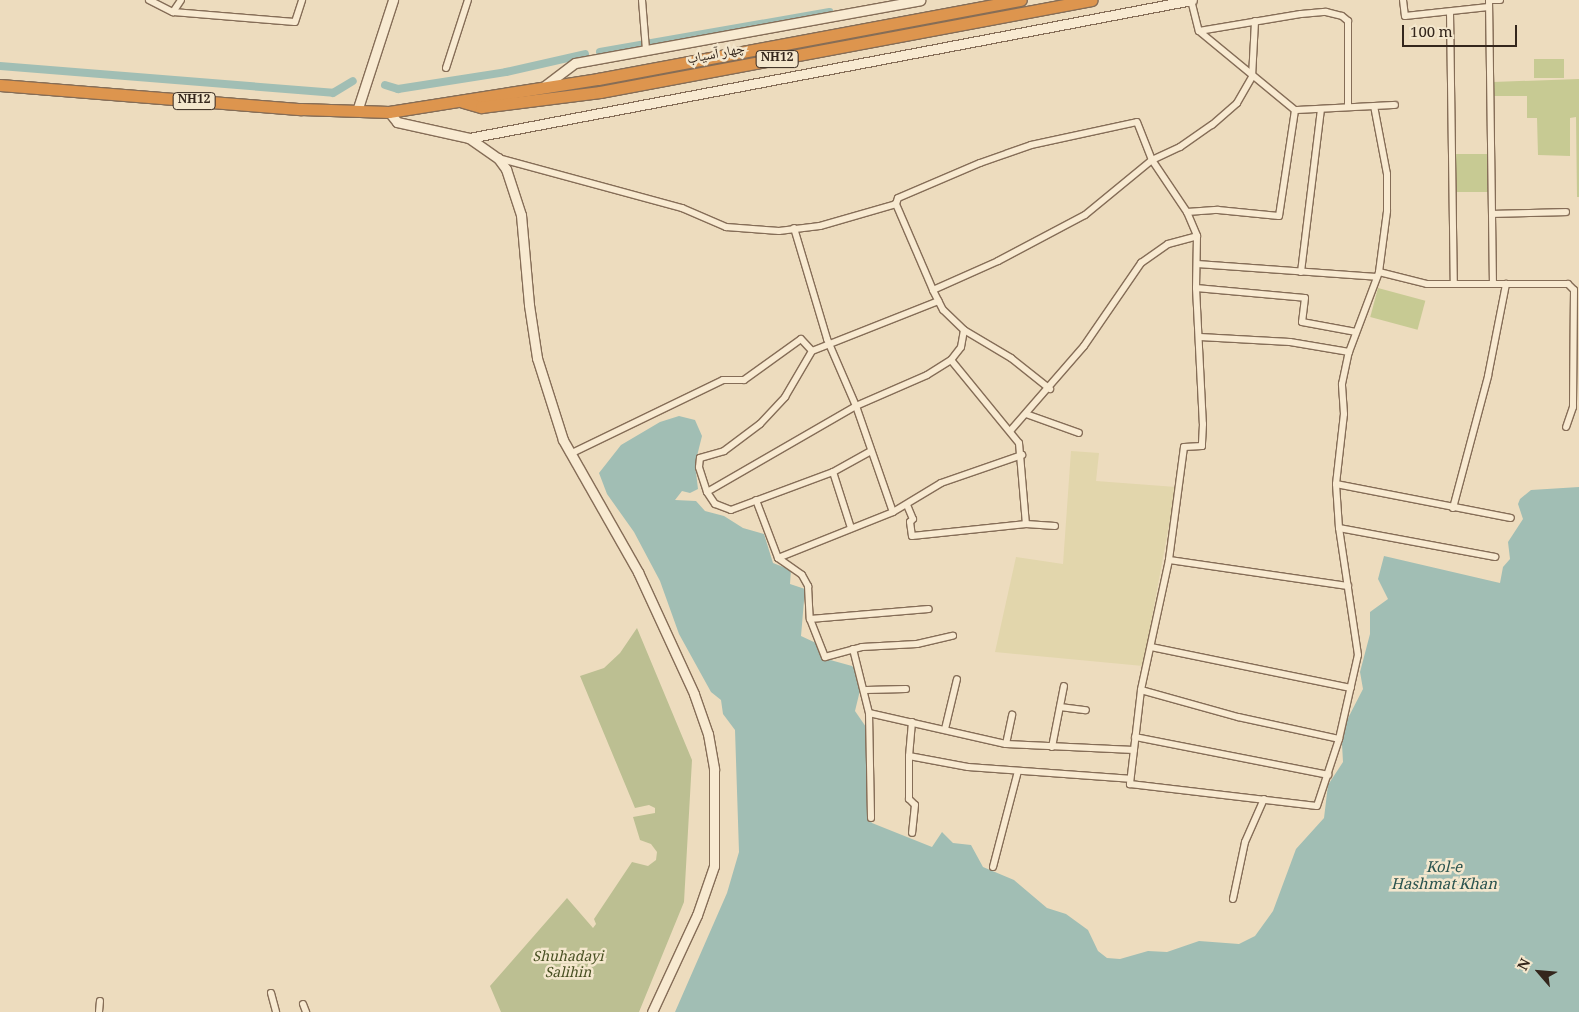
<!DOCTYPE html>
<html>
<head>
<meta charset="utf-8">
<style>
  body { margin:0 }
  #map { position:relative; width:1579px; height:1012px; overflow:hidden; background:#eddcbe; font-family:Georgia,"Noto Naskh Arabic",serif }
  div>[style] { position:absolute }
  .farmland>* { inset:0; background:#e2d6ac }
  .green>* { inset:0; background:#c7ca93; transform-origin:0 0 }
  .cemetery>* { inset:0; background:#bcbf92 }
  .water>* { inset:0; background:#a1beb4 }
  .canal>* { height:8px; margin:-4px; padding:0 4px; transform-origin:4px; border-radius:4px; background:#a1beb4 }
  .roads { filter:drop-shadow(1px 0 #856d57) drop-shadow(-1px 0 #856d57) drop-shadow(0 1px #856d57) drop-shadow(0 -1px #856d57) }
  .street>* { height:6px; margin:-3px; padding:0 3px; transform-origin:3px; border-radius:3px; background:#f8ead1 }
  .secondary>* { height:9px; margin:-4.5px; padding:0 4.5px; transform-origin:4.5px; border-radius:4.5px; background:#f8ead1 }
  .highway>* { height:11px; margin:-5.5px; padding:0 5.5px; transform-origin:5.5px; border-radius:5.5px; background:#dd954e }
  span { translate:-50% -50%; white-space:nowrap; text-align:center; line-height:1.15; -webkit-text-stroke:5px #f4e7cd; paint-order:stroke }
  .shield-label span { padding:1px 4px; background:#f4e7cd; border:1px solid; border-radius:4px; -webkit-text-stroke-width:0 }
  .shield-label { font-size:12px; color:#34261c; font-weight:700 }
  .street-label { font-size:14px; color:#34261c }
  .park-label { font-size:14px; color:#485022; font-style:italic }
  .water-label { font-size:15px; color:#2b544f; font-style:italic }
  .north { position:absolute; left:1514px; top:947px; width:50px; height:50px; -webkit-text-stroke:4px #f4e7cd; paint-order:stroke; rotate:297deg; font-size:14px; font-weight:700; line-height:20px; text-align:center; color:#34261c }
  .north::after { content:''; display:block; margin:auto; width:18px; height:22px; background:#34261c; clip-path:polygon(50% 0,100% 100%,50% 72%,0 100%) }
  .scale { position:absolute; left:1402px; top:25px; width:115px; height:22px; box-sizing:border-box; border:2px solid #34261c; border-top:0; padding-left:6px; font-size:15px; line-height:18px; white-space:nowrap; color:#34261c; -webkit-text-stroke:4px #f4e7cd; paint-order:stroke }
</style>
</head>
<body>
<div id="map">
  <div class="farmland">
    <div style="clip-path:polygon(1071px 451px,1099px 453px,1096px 481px,1176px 487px,1143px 666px,995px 652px,1016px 557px,1063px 564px)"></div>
  </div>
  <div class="green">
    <div style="left:1534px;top:59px;width:30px;height:19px"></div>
    <div style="clip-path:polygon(1579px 79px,1579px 197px,1577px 197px,1576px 117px,1570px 118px,1570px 156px,1538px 155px,1537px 118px,1527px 118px,1527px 96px,1493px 96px,1493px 82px)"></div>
    <div style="left:1456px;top:154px;width:34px;height:38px"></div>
    <div style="left:1378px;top:288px;width:49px;height:30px;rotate:15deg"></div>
  </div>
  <div class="cemetery">
    <div style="clip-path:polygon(637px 628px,692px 760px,684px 902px,639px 1012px,501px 1012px,490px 986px,567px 898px,593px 928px,596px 924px,594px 919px,632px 862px,648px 866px,656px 860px,657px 852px,651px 844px,640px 840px,633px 817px,655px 813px,655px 808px,649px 805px,635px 808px,580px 676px,604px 668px,620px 653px)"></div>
  </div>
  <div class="water">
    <div style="clip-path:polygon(679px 416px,695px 420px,702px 436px,695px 464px,698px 489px,690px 493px,682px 491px,675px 500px,696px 501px,705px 511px,724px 516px,743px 528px,764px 534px,773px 563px,791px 570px,790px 584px,805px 589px,801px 636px,816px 643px,823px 658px,852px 666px,858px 672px,862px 682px,855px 711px,866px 727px,869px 819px,872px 823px,932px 847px,942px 832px,953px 843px,971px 845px,983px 867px,1014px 880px,1047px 908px,1066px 914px,1088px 930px,1098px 951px,1107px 958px,1120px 959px,1148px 951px,1167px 952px,1199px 941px,1239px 944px,1255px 936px,1273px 911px,1296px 849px,1324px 818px,1328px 785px,1343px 762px,1342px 744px,1346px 722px,1363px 689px,1360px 672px,1370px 634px,1370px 612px,1388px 599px,1378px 579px,1384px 556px,1500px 583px,1503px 567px,1510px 559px,1508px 542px,1523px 519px,1518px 504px,1520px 499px,1531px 490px,1579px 487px,1579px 1012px,675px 1012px,727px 893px,739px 852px,735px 730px,723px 714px,721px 700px,711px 692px,679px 634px,660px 581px,634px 532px,607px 494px,599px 473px,621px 445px,660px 422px)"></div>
  </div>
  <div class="canal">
    <div style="left:600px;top:52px;width:233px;rotate:-9.9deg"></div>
    <div style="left:0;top:66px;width:334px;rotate:4.6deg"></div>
    <div style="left:333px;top:93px;width:23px;rotate:-31deg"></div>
    <div style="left:385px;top:85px;width:14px;rotate:17deg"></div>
    <div style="left:398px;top:89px;width:109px;rotate:-8.9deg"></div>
    <div style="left:506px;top:72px;width:81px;rotate:-12.8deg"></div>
  </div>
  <div class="roads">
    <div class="street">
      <div style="left:149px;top:0;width:27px;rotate:27deg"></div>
      <div style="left:173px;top:12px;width:122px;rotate:4.7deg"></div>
      <div style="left:295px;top:22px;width:23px;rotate:-72deg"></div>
      <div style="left:642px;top:0;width:50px;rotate:85.4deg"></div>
      <div style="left:1191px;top:0;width:32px;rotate:76deg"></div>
      <div style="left:1199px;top:31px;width:124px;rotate:39.5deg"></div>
      <div style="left:1295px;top:110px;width:100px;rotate:-2.9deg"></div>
      <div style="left:1403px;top:0;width:16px;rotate:83deg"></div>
      <div style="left:1405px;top:16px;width:84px;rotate:-6.1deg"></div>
      <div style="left:1489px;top:0;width:284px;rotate:89.2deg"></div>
      <div style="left:1489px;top:0;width:11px"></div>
      <div style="left:173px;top:12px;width:14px;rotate:-56deg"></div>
      <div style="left:1450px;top:12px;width:272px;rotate:89.2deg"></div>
      <div style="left:1199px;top:31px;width:103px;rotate:-9.5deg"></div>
      <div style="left:1301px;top:14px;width:25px;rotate:-5deg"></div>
      <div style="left:1326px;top:12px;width:16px;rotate:14deg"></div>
      <div style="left:1342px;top:16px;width:8px;rotate:40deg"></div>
      <div style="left:1348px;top:21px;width:86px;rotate:90deg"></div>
      <div style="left:446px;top:68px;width:71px;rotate:-72.1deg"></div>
      <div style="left:498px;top:158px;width:191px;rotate:15.2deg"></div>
      <div style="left:682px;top:208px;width:48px;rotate:23.4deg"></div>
      <div style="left:726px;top:227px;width:53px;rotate:4.3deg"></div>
      <div style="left:779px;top:231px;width:41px;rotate:-7deg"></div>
      <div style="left:820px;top:226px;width:79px;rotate:-16.1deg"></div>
      <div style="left:896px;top:204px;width:6px;rotate:-72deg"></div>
      <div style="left:898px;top:198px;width:89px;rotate:-23.1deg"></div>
      <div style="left:980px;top:163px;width:54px;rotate:-19.4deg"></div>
      <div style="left:1031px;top:145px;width:108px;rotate:-12.2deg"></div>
      <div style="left:1137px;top:122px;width:41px;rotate:68.5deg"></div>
      <div style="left:1152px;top:160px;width:63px;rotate:56.1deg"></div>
      <div style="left:1187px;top:212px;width:26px;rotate:67deg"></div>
      <div style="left:1197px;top:236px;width:52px;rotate:91.1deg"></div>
      <div style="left:1196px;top:288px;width:136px;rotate:87.1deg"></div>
      <div style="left:1203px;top:424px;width:22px;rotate:93deg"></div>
      <div style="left:1202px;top:446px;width:18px;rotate:177deg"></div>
      <div style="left:1184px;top:447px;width:114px;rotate:97.6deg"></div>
      <div style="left:1169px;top:560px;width:133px;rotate:102.2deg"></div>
      <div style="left:1141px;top:690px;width:95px;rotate:96.7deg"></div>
      <div style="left:1130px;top:784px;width:188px;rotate:6.7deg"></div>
      <div style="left:1317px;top:806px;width:71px;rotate:-71.8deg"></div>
      <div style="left:1339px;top:739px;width:86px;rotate:-77.3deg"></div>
      <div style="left:1358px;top:655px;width:128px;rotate:-98.5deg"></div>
      <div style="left:1339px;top:528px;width:44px;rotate:-93.9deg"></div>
      <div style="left:1336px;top:484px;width:70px;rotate:-83.5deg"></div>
      <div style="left:1344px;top:414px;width:30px;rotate:-94deg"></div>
      <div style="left:1342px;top:384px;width:33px;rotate:-78deg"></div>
      <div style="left:1349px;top:352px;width:85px;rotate:-69.4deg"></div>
      <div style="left:1379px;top:272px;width:62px;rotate:-82.5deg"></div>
      <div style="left:1387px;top:211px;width:37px;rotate:-90deg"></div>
      <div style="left:1387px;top:174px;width:69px;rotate:-100.8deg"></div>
      <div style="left:1187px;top:212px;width:31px;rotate:-4deg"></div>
      <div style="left:1218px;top:210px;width:61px;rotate:5.6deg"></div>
      <div style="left:1279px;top:216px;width:107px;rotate:-81.4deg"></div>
      <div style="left:1493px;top:214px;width:73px;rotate:-1.6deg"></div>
      <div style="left:794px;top:228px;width:116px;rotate:73.4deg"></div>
      <div style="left:827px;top:339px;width:73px;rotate:66.6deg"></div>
      <div style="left:856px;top:406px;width:112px;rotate:70.8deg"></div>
      <div style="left:1197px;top:264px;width:180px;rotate:4.1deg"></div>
      <div style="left:1301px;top:272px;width:163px;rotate:-83deg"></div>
      <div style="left:1379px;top:272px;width:49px;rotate:14deg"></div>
      <div style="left:1427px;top:284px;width:141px"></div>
      <div style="left:1568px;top:284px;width:8px;rotate:45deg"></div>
      <div style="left:1574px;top:290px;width:117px;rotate:90.5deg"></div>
      <div style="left:1573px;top:407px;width:21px;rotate:109deg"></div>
      <div style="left:1196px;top:288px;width:109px;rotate:5.2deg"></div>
      <div style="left:1305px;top:298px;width:24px;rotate:97deg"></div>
      <div style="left:1302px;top:322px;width:55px;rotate:10.5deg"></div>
      <div style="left:933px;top:290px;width:71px;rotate:-24deg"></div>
      <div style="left:998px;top:261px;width:98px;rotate:-27.9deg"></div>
      <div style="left:1085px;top:215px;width:87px;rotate:-39.4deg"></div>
      <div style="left:1152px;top:160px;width:31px;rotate:-25deg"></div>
      <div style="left:1180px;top:147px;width:39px;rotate:-35deg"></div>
      <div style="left:1212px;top:125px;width:33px;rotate:-41deg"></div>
      <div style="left:1237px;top:103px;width:30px;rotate:-60deg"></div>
      <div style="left:1252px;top:77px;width:56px;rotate:-86.9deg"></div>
      <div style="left:964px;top:330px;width:55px;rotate:30.8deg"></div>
      <div style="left:1011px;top:358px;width:50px;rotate:38.5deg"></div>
      <div style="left:1200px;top:337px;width:90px;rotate:3.2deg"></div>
      <div style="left:1290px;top:342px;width:60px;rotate:9.6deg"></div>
      <div style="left:951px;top:360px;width:107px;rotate:50.7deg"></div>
      <div style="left:1019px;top:443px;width:81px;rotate:85.1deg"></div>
      <div style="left:1026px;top:414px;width:56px;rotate:19.7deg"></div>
      <div style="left:1011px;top:430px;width:111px;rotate:-49deg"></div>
      <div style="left:1084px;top:346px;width:101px;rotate:-55.5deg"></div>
      <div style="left:1141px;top:263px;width:33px;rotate:-35deg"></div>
      <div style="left:1168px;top:244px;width:30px;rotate:-15deg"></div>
      <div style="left:871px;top:451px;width:43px;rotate:151.1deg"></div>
      <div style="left:833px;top:472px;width:109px;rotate:159.6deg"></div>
      <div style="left:731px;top:510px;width:17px;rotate:-159deg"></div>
      <div style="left:715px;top:504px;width:14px;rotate:-124deg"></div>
      <div style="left:707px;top:492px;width:26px;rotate:-108deg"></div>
      <div style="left:699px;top:467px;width:9px;rotate:-84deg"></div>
      <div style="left:700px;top:458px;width:25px;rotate:-16deg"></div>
      <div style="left:724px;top:451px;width:45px;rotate:-36.9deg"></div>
      <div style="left:760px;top:424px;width:37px;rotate:-47deg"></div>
      <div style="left:785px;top:397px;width:53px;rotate:-59.6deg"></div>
      <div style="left:812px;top:351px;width:136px;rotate:-21.6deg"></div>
      <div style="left:570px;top:454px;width:170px;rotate:-25.8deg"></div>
      <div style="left:723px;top:380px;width:21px"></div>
      <div style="left:744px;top:380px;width:70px;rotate:-35.7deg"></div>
      <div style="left:801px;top:339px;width:16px;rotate:47deg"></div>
      <div style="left:833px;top:472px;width:59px;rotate:72.2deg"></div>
      <div style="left:1336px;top:484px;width:178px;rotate:11deg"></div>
      <div style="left:707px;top:492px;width:172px;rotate:-30deg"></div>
      <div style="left:856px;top:406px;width:77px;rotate:-23.6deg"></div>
      <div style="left:927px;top:375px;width:28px;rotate:-32deg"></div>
      <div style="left:951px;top:360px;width:16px;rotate:-52deg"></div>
      <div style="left:961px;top:347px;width:17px;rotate:-80deg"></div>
      <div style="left:964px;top:330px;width:29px;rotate:-136deg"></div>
      <div style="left:943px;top:310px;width:22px;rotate:-117deg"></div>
      <div style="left:933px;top:290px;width:94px;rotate:-113.3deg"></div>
      <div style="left:756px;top:500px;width:62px;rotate:69.2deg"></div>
      <div style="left:778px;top:558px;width:29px;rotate:35deg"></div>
      <div style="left:802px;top:575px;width:13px;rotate:61deg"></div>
      <div style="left:808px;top:586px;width:33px;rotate:87deg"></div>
      <div style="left:810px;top:619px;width:41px;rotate:68.5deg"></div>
      <div style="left:825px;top:657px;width:38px;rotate:-15deg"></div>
      <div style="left:862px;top:647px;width:55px;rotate:-3.1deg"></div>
      <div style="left:917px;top:644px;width:37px;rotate:-13deg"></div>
      <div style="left:907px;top:505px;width:15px;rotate:67deg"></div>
      <div style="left:913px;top:519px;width:4px;rotate:135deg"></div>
      <div style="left:910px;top:522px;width:14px;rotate:82deg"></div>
      <div style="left:912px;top:536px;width:115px;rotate:-6deg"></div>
      <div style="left:1026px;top:524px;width:29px;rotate:4deg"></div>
      <div style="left:1453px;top:508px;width:137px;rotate:-75.1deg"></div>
      <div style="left:1488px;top:376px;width:94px;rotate:-78.9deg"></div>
      <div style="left:1339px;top:528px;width:159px;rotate:10.5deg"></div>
      <div style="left:778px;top:558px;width:124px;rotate:-21.8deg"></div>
      <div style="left:893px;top:512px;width:56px;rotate:-31.1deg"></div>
      <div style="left:941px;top:483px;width:86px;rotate:-19.1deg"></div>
      <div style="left:1169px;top:560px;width:181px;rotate:8.3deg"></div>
      <div style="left:810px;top:619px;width:119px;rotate:-4.8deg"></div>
      <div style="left:1151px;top:647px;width:204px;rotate:11.6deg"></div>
      <div style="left:853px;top:649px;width:66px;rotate:76deg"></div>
      <div style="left:869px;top:713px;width:105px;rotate:88.9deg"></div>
      <div style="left:866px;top:690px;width:40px;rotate:-1.4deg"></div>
      <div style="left:1141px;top:690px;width:101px;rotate:15.6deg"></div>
      <div style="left:1238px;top:717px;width:103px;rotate:12.3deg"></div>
      <div style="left:1060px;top:707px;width:26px;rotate:7deg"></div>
      <div style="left:869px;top:713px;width:140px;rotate:12.8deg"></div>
      <div style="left:1006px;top:744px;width:128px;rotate:2.7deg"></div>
      <div style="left:912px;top:722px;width:34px;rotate:95deg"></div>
      <div style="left:909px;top:756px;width:60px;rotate:10.6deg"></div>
      <div style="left:968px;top:767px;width:162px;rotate:4.2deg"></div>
      <div style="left:945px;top:729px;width:51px;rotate:-76.5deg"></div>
      <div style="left:1135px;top:737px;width:197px;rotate:11.1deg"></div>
      <div style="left:1006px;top:744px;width:30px;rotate:-78deg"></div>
      <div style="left:1052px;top:747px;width:62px;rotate:-78.9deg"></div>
      <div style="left:909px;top:756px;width:43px;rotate:90deg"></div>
      <div style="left:909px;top:799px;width:8px;rotate:45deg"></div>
      <div style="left:915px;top:805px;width:28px;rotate:96deg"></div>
      <div style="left:993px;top:867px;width:99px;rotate:-75.4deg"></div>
      <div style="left:1233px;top:899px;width:58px;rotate:-78.1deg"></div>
      <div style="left:1245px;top:842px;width:47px;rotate:-66.2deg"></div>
      <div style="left:271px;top:993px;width:20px;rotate:75deg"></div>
      <div style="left:303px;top:1004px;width:9px;rotate:69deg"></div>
      <div style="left:99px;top:1012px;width:11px;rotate:-85deg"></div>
    </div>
    <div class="secondary">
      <div style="left:543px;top:87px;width:40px;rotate:-37deg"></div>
      <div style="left:575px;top:63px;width:351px;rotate:-10.3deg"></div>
      <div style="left:357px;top:111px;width:117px;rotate:-72deg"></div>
      <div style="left:389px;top:112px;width:13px;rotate:51deg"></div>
      <div style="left:397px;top:122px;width:74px;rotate:12.5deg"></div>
      <div style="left:469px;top:138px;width:35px;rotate:35deg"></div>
      <div style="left:498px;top:158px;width:14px;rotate:54deg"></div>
      <div style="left:506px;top:169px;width:48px;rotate:71.9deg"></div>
      <div style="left:521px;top:215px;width:90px;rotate:84.9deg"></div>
      <div style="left:529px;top:305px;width:54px;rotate:81.4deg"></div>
      <div style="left:537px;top:358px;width:86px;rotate:72.4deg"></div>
      <div style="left:563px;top:440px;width:152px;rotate:60.4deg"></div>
      <div style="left:638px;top:572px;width:134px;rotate:65.3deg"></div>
      <div style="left:694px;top:694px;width:42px;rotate:70.7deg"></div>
      <div style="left:708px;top:734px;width:36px;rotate:80deg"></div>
      <div style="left:714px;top:769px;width:97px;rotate:90deg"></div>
      <div style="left:714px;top:866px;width:52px;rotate:109.1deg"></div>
      <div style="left:697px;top:915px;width:107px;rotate:114.9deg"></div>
      <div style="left:469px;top:138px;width:736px;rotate:-10.81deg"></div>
    </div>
    <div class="highway">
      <div style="left:0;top:85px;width:302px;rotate:4.6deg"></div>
      <div style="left:301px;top:109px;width:88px;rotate:2deg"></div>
      <div style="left:389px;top:112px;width:212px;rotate:-9deg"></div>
      <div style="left:598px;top:79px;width:430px;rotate:-10.6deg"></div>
      <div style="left:463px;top:102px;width:19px;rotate:16deg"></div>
      <div style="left:481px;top:107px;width:120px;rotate:-7.2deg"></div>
      <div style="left:600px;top:92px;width:500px;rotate:-10.6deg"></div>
    </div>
  </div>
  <div class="shield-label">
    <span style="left:777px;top:59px">NH12</span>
    <span style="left:194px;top:101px">NH12</span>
  </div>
  <div class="street-label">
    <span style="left:716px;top:55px;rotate:-11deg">چهار آسیاب</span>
  </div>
  <div class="park-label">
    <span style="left:568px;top:966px">Shuhadayi<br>Salihin</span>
  </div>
  <div class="water-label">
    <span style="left:1444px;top:878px">Kol-e<br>Hashmat Khan</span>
  </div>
  <div class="north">N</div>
  <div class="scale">100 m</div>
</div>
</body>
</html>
